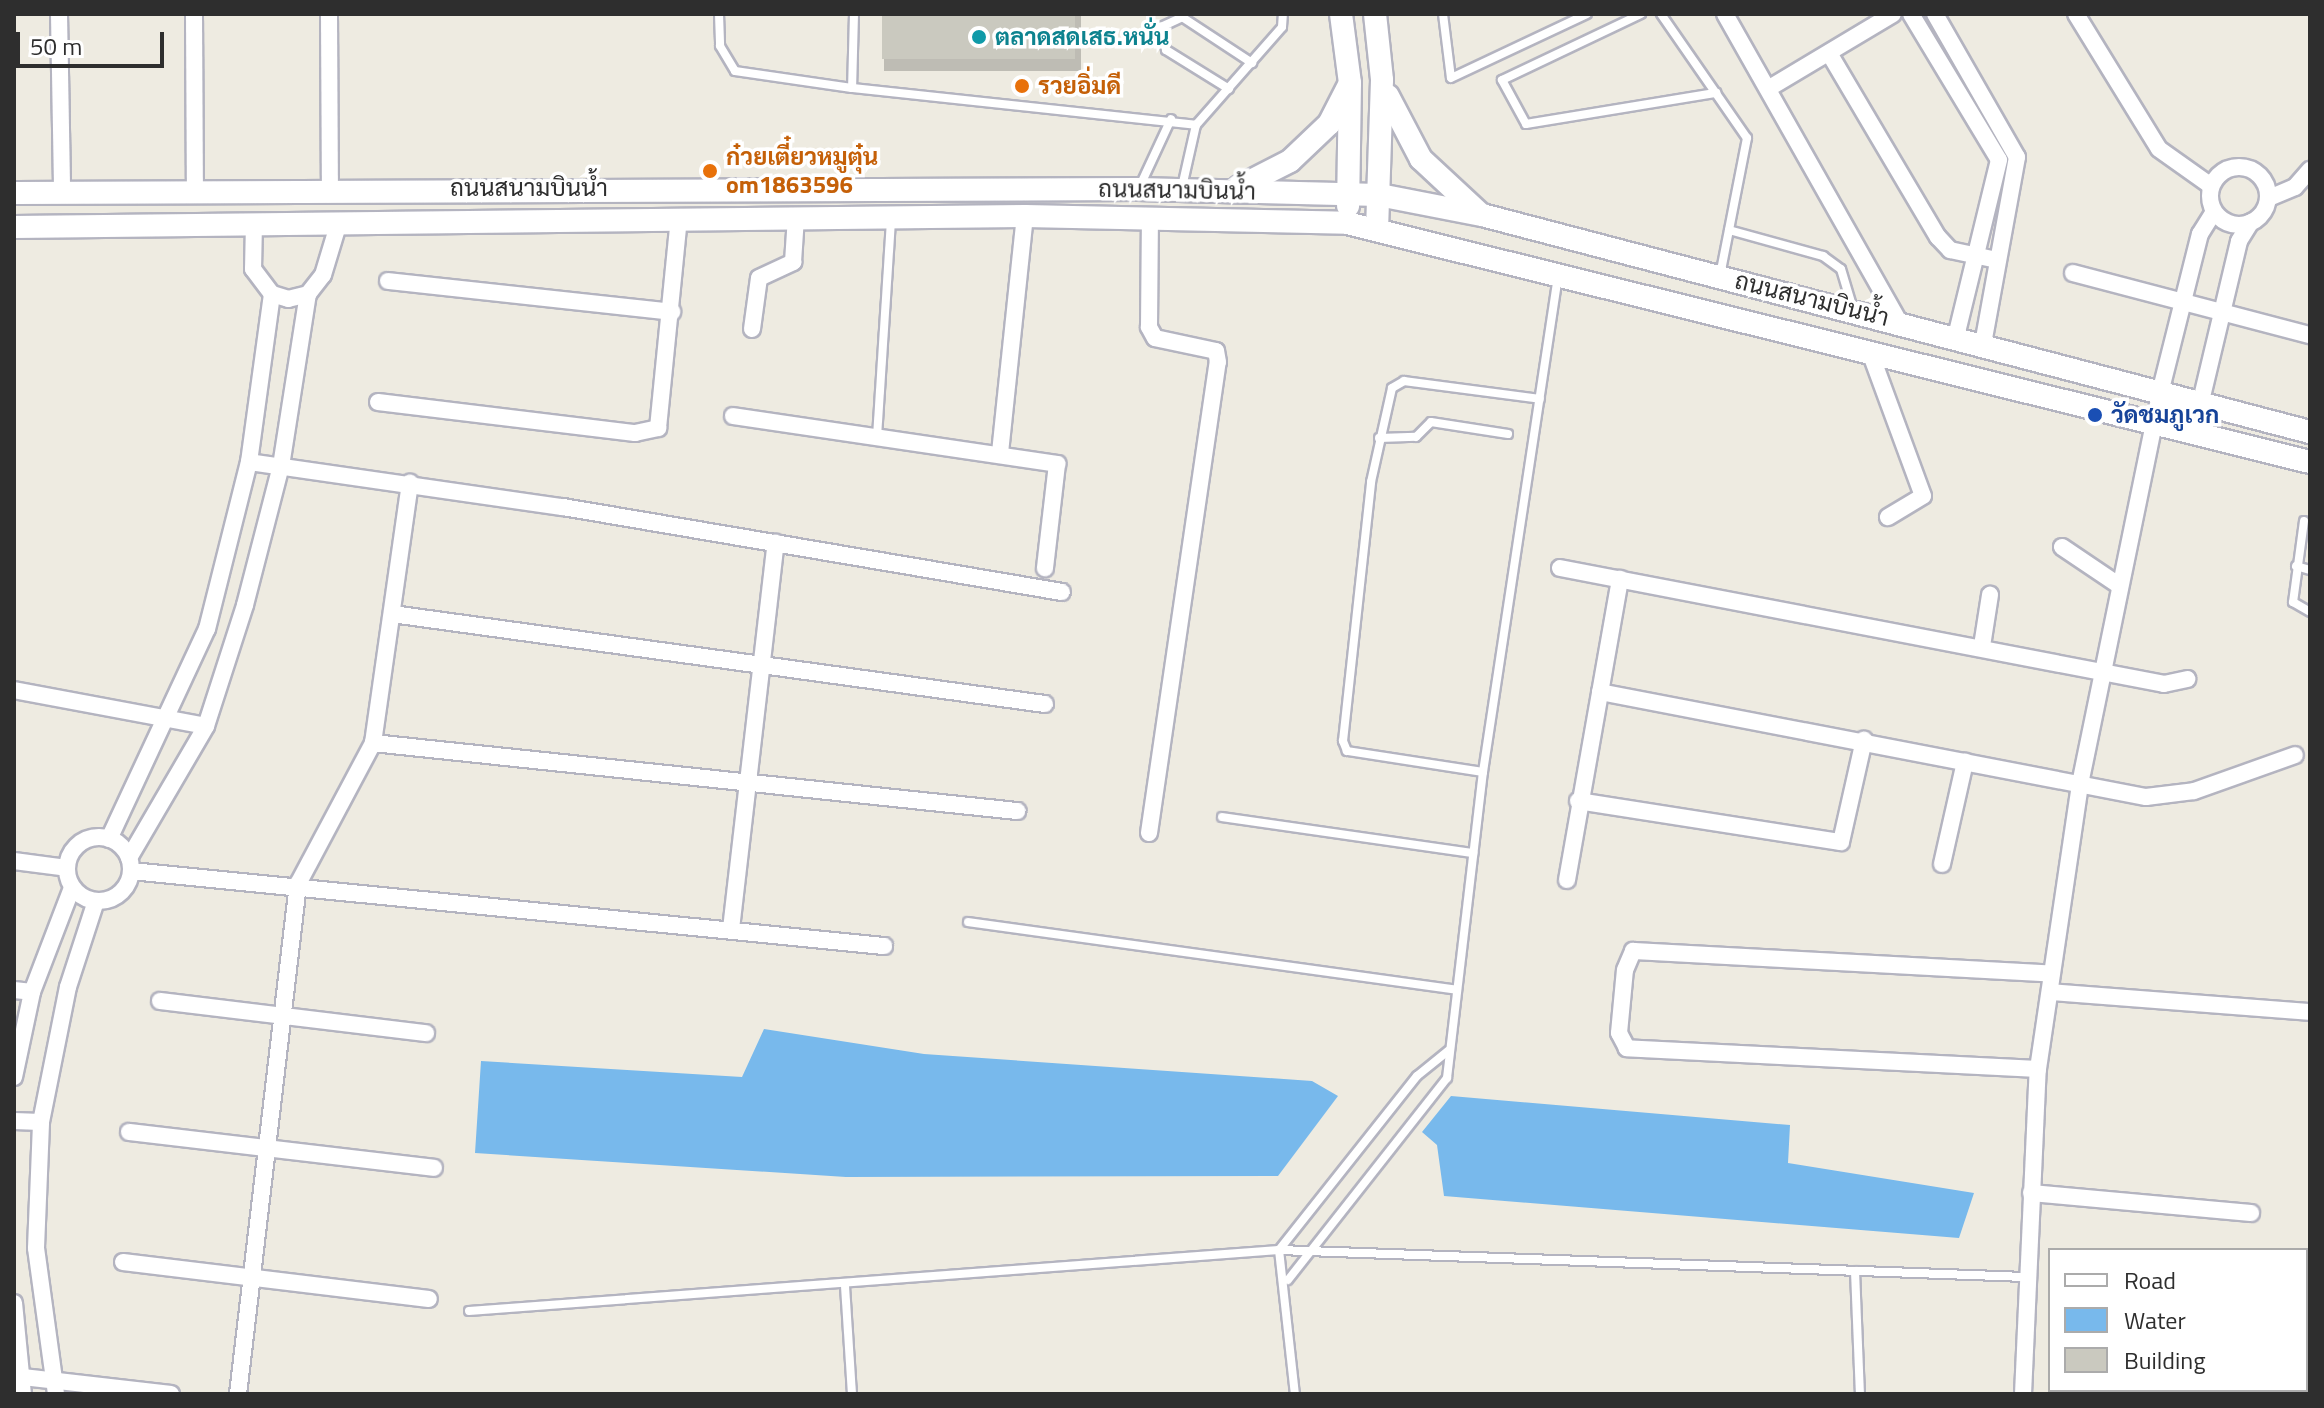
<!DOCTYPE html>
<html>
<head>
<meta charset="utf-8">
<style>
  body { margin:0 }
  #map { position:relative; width:2324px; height:1408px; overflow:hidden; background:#eeebe1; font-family:"Titillium Web",Sarabun,sans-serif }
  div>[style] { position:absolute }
  .water>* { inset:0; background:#78b9ec }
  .shadow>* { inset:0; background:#0003; transform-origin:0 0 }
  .building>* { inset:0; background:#cac9bf; transform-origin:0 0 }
  .roads { filter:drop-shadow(2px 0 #b4b4c0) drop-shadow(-2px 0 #b4b4c0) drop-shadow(0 2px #b4b4c0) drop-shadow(0 -2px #b4b4c0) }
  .service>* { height:8px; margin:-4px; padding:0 4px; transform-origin:4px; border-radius:4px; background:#fff }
  .minor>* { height:16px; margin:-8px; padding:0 8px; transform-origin:8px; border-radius:8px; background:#fff }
  .minor>.ring { margin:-8px; padding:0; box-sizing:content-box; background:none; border:16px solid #fff; border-radius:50% }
  .secondary>* { height:22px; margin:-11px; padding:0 11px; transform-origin:11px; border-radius:11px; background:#fff }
  .dots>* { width:22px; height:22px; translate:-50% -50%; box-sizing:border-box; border:4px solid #fff; border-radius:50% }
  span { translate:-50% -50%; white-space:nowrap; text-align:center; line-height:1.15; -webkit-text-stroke:7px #fff; paint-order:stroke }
  .culture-label { font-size:24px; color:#0d838f; font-weight:700 }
  .left { translate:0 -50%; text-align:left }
  .food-label { font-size:24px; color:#c56008; font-weight:700 }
  .street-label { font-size:24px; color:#2e2e2e }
  .transit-label { font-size:24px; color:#164399; font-weight:700 }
  .frame { position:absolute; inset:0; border:16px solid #2e2e2e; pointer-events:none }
  .legend { position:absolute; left:2048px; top:1248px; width:260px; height:144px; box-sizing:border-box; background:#fff; border:2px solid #ababab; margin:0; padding:10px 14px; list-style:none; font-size:24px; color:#2e2e2e }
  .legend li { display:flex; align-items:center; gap:16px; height:40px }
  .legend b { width:40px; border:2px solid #ababab }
  .scale { position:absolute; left:16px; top:32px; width:148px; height:36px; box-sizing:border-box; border:4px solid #2e2e2e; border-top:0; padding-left:10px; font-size:24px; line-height:28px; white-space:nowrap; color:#2e2e2e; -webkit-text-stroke:6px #fff; paint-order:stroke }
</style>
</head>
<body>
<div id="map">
  <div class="water">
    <div style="clip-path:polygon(764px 1029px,924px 1054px,1312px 1081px,1338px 1096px,1278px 1176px,846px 1177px,475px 1153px,481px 1061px,742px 1077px)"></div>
    <div style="clip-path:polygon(1451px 1096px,1790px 1125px,1788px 1163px,1974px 1193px,1959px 1238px,1444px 1196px,1437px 1145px,1422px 1132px)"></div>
  </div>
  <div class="shadow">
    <div style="left:884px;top:14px;width:197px;height:57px"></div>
  </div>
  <div class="building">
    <div style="left:882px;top:14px;width:193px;height:45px"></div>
  </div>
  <div class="roads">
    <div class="service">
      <div style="left:719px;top:14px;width:32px;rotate:88deg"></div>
      <div style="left:720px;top:46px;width:29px;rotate:59deg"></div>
      <div style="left:735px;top:71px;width:118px;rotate:8.3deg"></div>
      <div style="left:854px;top:14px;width:74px;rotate:91.5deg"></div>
      <div style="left:852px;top:88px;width:346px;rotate:6.1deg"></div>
      <div style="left:1196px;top:125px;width:130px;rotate:-48.7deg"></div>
      <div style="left:1282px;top:27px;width:13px;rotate:-86deg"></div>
      <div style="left:1443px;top:14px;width:64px;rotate:82.9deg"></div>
      <div style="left:1451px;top:78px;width:150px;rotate:-25.2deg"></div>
      <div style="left:1641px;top:14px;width:154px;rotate:154.6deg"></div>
      <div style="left:1502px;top:80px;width:50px;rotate:61.4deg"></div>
      <div style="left:1526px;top:124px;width:193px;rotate:-9.3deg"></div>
      <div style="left:1661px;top:14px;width:151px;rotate:55.3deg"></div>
      <div style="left:1747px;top:138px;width:140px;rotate:101.1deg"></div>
      <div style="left:1229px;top:89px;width:74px;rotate:-148.2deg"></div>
      <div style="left:1166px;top:50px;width:24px;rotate:-102deg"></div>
      <div style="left:1161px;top:27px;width:23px;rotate:-25deg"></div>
      <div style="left:1182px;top:17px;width:84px;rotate:33.3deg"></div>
      <div style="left:1182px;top:187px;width:64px;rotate:-77.3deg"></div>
      <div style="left:1139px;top:188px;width:76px;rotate:-65.1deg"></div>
      <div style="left:1729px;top:230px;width:98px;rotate:15.5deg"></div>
      <div style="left:1823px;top:256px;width:22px;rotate:36deg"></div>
      <div style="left:1841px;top:269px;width:42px;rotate:73.3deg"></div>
      <div style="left:877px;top:437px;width:219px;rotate:-86.3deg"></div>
      <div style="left:1379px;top:438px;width:37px;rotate:-2deg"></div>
      <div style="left:1416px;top:437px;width:21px;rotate:-45deg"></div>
      <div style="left:1431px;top:422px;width:78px;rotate:8.9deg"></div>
      <div style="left:2304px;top:521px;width:82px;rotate:97.7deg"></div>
      <div style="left:2293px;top:602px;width:20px;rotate:30deg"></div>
      <div style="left:2296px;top:566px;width:15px;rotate:16deg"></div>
      <div style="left:1483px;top:772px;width:138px;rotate:-171.2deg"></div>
      <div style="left:1347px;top:751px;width:11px;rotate:-112deg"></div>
      <div style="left:1343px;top:741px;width:261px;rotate:-83.8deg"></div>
      <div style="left:1371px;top:482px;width:96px;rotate:-77.4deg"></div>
      <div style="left:1392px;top:388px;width:14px;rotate:-30deg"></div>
      <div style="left:1404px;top:381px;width:137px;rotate:7.5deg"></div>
      <div style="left:1222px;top:817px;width:254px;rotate:8.2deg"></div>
      <div style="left:968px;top:922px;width:493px;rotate:7.9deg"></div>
      <div style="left:1279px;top:1250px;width:222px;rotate:-51.6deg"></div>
      <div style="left:1417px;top:1076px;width:40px;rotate:-39deg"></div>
      <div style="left:1279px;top:1250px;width:145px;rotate:83.7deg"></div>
      <div style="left:1855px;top:1271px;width:123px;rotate:87.7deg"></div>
      <div style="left:1288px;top:1280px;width:257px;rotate:-51.8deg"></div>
      <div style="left:1447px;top:1078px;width:308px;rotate:-83.3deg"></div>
      <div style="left:1483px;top:772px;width:502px;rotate:-81.4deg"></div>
      <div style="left:845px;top:1286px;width:108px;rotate:86.3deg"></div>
      <div style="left:469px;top:1311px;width:812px;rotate:-4.31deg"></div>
      <div style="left:1279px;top:1250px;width:747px;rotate:2.07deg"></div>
    </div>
    <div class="minor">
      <div style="left:59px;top:14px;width:179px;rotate:89deg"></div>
      <div style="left:194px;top:14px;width:177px;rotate:89.7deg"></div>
      <div style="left:329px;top:14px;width:175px;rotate:89.7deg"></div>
      <div style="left:1725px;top:14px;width:354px;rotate:60.5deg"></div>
      <div style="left:1911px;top:14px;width:170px;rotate:58.9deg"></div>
      <div style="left:1999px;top:160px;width:181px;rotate:103.7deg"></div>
      <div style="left:1935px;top:14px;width:165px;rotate:60.2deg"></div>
      <div style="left:2017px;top:157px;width:190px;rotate:100.3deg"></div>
      <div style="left:2076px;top:14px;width:158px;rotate:58.4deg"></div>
      <div style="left:2159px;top:149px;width:64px;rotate:35.4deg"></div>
      <div style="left:1829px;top:53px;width:214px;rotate:59.4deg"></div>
      <div style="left:1938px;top:237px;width:18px;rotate:47deg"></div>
      <div style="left:1950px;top:250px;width:48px;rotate:12deg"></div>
      <div style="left:1771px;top:87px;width:142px;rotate:-30.9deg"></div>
      <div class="ring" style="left:2210px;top:167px;width:42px;height:42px"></div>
      <div style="left:2269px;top:198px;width:28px;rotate:-23deg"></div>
      <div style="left:2295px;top:187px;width:23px;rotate:-49deg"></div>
      <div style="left:254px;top:222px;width:47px;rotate:91.2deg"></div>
      <div style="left:253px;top:269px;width:31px;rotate:53deg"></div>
      <div style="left:272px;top:294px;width:17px;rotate:17deg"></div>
      <div style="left:288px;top:299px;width:21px;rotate:-14deg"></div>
      <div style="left:308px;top:294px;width:24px;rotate:-52deg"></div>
      <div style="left:323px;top:275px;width:55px;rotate:-73.2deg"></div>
      <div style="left:2073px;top:273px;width:245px;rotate:14.7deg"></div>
      <div style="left:388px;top:281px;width:286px;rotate:6.2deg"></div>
      <div style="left:752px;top:329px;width:51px;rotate:-82.2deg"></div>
      <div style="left:759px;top:278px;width:38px;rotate:-25deg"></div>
      <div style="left:793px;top:262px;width:45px;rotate:-86.2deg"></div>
      <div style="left:1870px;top:352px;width:153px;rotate:69.8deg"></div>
      <div style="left:1923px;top:496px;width:41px;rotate:149deg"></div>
      <div style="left:2201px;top:401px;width:164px;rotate:-76.6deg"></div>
      <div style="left:2239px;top:241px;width:22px;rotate:-58deg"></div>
      <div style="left:378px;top:402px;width:259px;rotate:6.9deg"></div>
      <div style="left:635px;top:433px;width:24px;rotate:-12deg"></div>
      <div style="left:658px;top:428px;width:211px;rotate:-84.3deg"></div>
      <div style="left:733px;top:416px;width:328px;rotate:8.4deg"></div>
      <div style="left:1057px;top:464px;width:105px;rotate:96.6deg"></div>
      <div style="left:1000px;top:453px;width:238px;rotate:-84deg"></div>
      <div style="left:249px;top:462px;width:317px;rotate:8.2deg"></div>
      <div style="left:563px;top:507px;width:506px;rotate:9.67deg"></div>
      <div style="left:2062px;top:547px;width:70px;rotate:33.9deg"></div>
      <div style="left:1560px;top:568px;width:615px;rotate:10.87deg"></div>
      <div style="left:2164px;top:684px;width:24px;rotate:-12deg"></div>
      <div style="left:392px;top:614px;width:659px;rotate:7.85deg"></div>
      <div style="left:1982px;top:646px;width:52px;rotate:-81.1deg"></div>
      <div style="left:14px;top:690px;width:195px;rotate:10.6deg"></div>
      <div style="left:1600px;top:692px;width:556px;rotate:10.89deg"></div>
      <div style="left:2146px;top:797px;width:48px;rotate:-7.1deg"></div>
      <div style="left:2194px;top:791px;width:107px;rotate:-19.6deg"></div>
      <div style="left:373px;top:743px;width:648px;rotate:6.03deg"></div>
      <div style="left:1578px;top:801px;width:266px;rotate:8.9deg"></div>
      <div style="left:1841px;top:842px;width:105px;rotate:-77.3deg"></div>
      <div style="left:1149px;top:833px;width:476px;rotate:-81.7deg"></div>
      <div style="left:1218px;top:362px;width:11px;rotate:-100deg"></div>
      <div style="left:1216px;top:351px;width:62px;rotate:-168deg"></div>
      <div style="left:1155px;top:338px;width:13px;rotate:-119deg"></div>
      <div style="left:1149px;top:327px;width:109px;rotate:-89.5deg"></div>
      <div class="ring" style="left:67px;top:837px;width:48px;height:48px"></div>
      <div style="left:109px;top:839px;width:232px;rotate:-65deg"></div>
      <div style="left:207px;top:629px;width:172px;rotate:-75.9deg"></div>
      <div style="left:249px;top:462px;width:170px;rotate:-82.2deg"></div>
      <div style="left:129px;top:858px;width:153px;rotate:-59.7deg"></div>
      <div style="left:206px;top:726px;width:127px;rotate:-72.1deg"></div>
      <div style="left:245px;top:605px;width:144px;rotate:-75.5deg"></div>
      <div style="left:281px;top:466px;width:174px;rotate:-81.1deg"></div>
      <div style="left:14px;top:861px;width:53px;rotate:7.5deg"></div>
      <div style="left:1942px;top:864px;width:105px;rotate:-77.3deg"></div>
      <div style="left:131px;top:871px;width:757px;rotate:5.69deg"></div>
      <div style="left:1567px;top:880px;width:306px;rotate:-80deg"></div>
      <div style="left:731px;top:929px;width:389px;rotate:-83.4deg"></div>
      <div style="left:14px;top:990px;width:18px;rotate:6deg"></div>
      <div style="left:2050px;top:992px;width:261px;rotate:4.4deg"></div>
      <div style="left:160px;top:1001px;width:268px;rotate:6.9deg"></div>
      <div style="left:2038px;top:1069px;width:412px;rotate:-177.1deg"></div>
      <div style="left:1627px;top:1048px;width:17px;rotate:-118deg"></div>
      <div style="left:1619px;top:1033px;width:63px;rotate:-84.6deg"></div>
      <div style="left:1625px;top:970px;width:21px;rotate:-67deg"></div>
      <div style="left:1633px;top:951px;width:419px;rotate:3.1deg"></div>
      <div style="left:14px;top:1077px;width:87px;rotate:-78deg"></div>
      <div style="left:32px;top:992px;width:111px;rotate:-69deg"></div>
      <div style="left:14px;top:1121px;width:27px;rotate:2deg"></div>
      <div style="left:129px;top:1132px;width:307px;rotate:6.7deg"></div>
      <div style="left:2031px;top:1193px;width:221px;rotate:5.2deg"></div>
      <div style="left:123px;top:1262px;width:308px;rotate:6.9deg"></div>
      <div style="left:14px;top:1303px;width:91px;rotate:84.4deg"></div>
      <div style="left:14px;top:1376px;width:158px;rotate:6.5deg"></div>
      <div style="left:56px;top:1394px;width:147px;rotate:-97.8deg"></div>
      <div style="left:36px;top:1248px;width:126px;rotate:-87.7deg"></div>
      <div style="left:41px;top:1122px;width:138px;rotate:-78.7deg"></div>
      <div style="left:68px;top:987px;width:90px;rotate:-72deg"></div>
      <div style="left:238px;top:1394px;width:514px;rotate:-83.29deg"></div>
      <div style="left:298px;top:884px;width:160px;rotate:-62deg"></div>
      <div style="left:373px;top:743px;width:263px;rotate:-81.9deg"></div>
      <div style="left:2023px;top:1394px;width:325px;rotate:-87.4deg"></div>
      <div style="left:2038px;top:1069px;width:288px;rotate:-81.6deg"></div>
      <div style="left:2080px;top:784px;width:403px;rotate:-78.4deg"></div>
      <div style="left:2161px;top:389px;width:160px;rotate:-75.9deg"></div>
      <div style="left:2200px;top:234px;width:26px;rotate:-58deg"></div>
    </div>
    <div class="secondary">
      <div style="left:1341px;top:14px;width:70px;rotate:82.6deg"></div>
      <div style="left:1350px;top:83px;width:123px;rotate:90.9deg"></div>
      <div style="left:1375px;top:14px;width:66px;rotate:83.9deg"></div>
      <div style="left:1382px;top:80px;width:150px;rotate:91.9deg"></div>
      <div style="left:1388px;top:96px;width:71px;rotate:62.4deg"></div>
      <div style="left:1421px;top:159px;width:78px;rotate:42.9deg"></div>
      <div style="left:1239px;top:187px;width:57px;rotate:-27deg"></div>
      <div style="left:1290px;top:161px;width:54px;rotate:-43.5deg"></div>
      <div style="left:1329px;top:124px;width:42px;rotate:-62.8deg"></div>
      <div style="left:14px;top:193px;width:1124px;rotate:-0.2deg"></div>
      <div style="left:1138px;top:189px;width:241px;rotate:1.4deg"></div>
      <div style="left:1379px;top:195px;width:105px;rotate:11deg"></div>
      <div style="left:1482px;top:215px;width:856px;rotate:14.69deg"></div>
      <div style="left:14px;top:227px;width:1011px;rotate:-0.62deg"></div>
      <div style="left:1025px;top:216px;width:322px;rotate:1.2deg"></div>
      <div style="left:1347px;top:223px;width:992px;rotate:13.94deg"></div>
    </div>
  </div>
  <div class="dots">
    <div style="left:979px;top:37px;background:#0f9aa8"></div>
    <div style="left:1022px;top:86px;background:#e8710a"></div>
    <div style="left:710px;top:171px;background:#e8710a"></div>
    <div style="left:2095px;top:415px;background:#1a4fb4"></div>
  </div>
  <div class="culture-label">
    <span class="left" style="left:995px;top:37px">ตลาดสดเสธ.หนั่น</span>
  </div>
  <div class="food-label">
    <span class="left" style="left:1038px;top:86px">รวยอิ่มดี</span>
    <span class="left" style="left:726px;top:171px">ก๋วยเตี๋ยวหมูตุ๋น<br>om1863596</span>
  </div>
  <div class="street-label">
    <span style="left:529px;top:188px">ถนนสนามบินน้ำ</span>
    <span style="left:1177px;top:190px;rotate:1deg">ถนนสนามบินน้ำ</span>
    <span style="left:1812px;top:299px;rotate:14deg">ถนนสนามบินน้ำ</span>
  </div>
  <div class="transit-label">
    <span class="left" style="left:2111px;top:415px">วัดชมภูเวก</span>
  </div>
  <div class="frame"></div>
  <ul class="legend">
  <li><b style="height:10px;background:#fff"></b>Road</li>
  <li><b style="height:22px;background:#78b9ec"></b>Water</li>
  <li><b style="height:22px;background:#cac9bf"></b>Building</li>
  </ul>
  <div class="scale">50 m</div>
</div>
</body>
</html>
